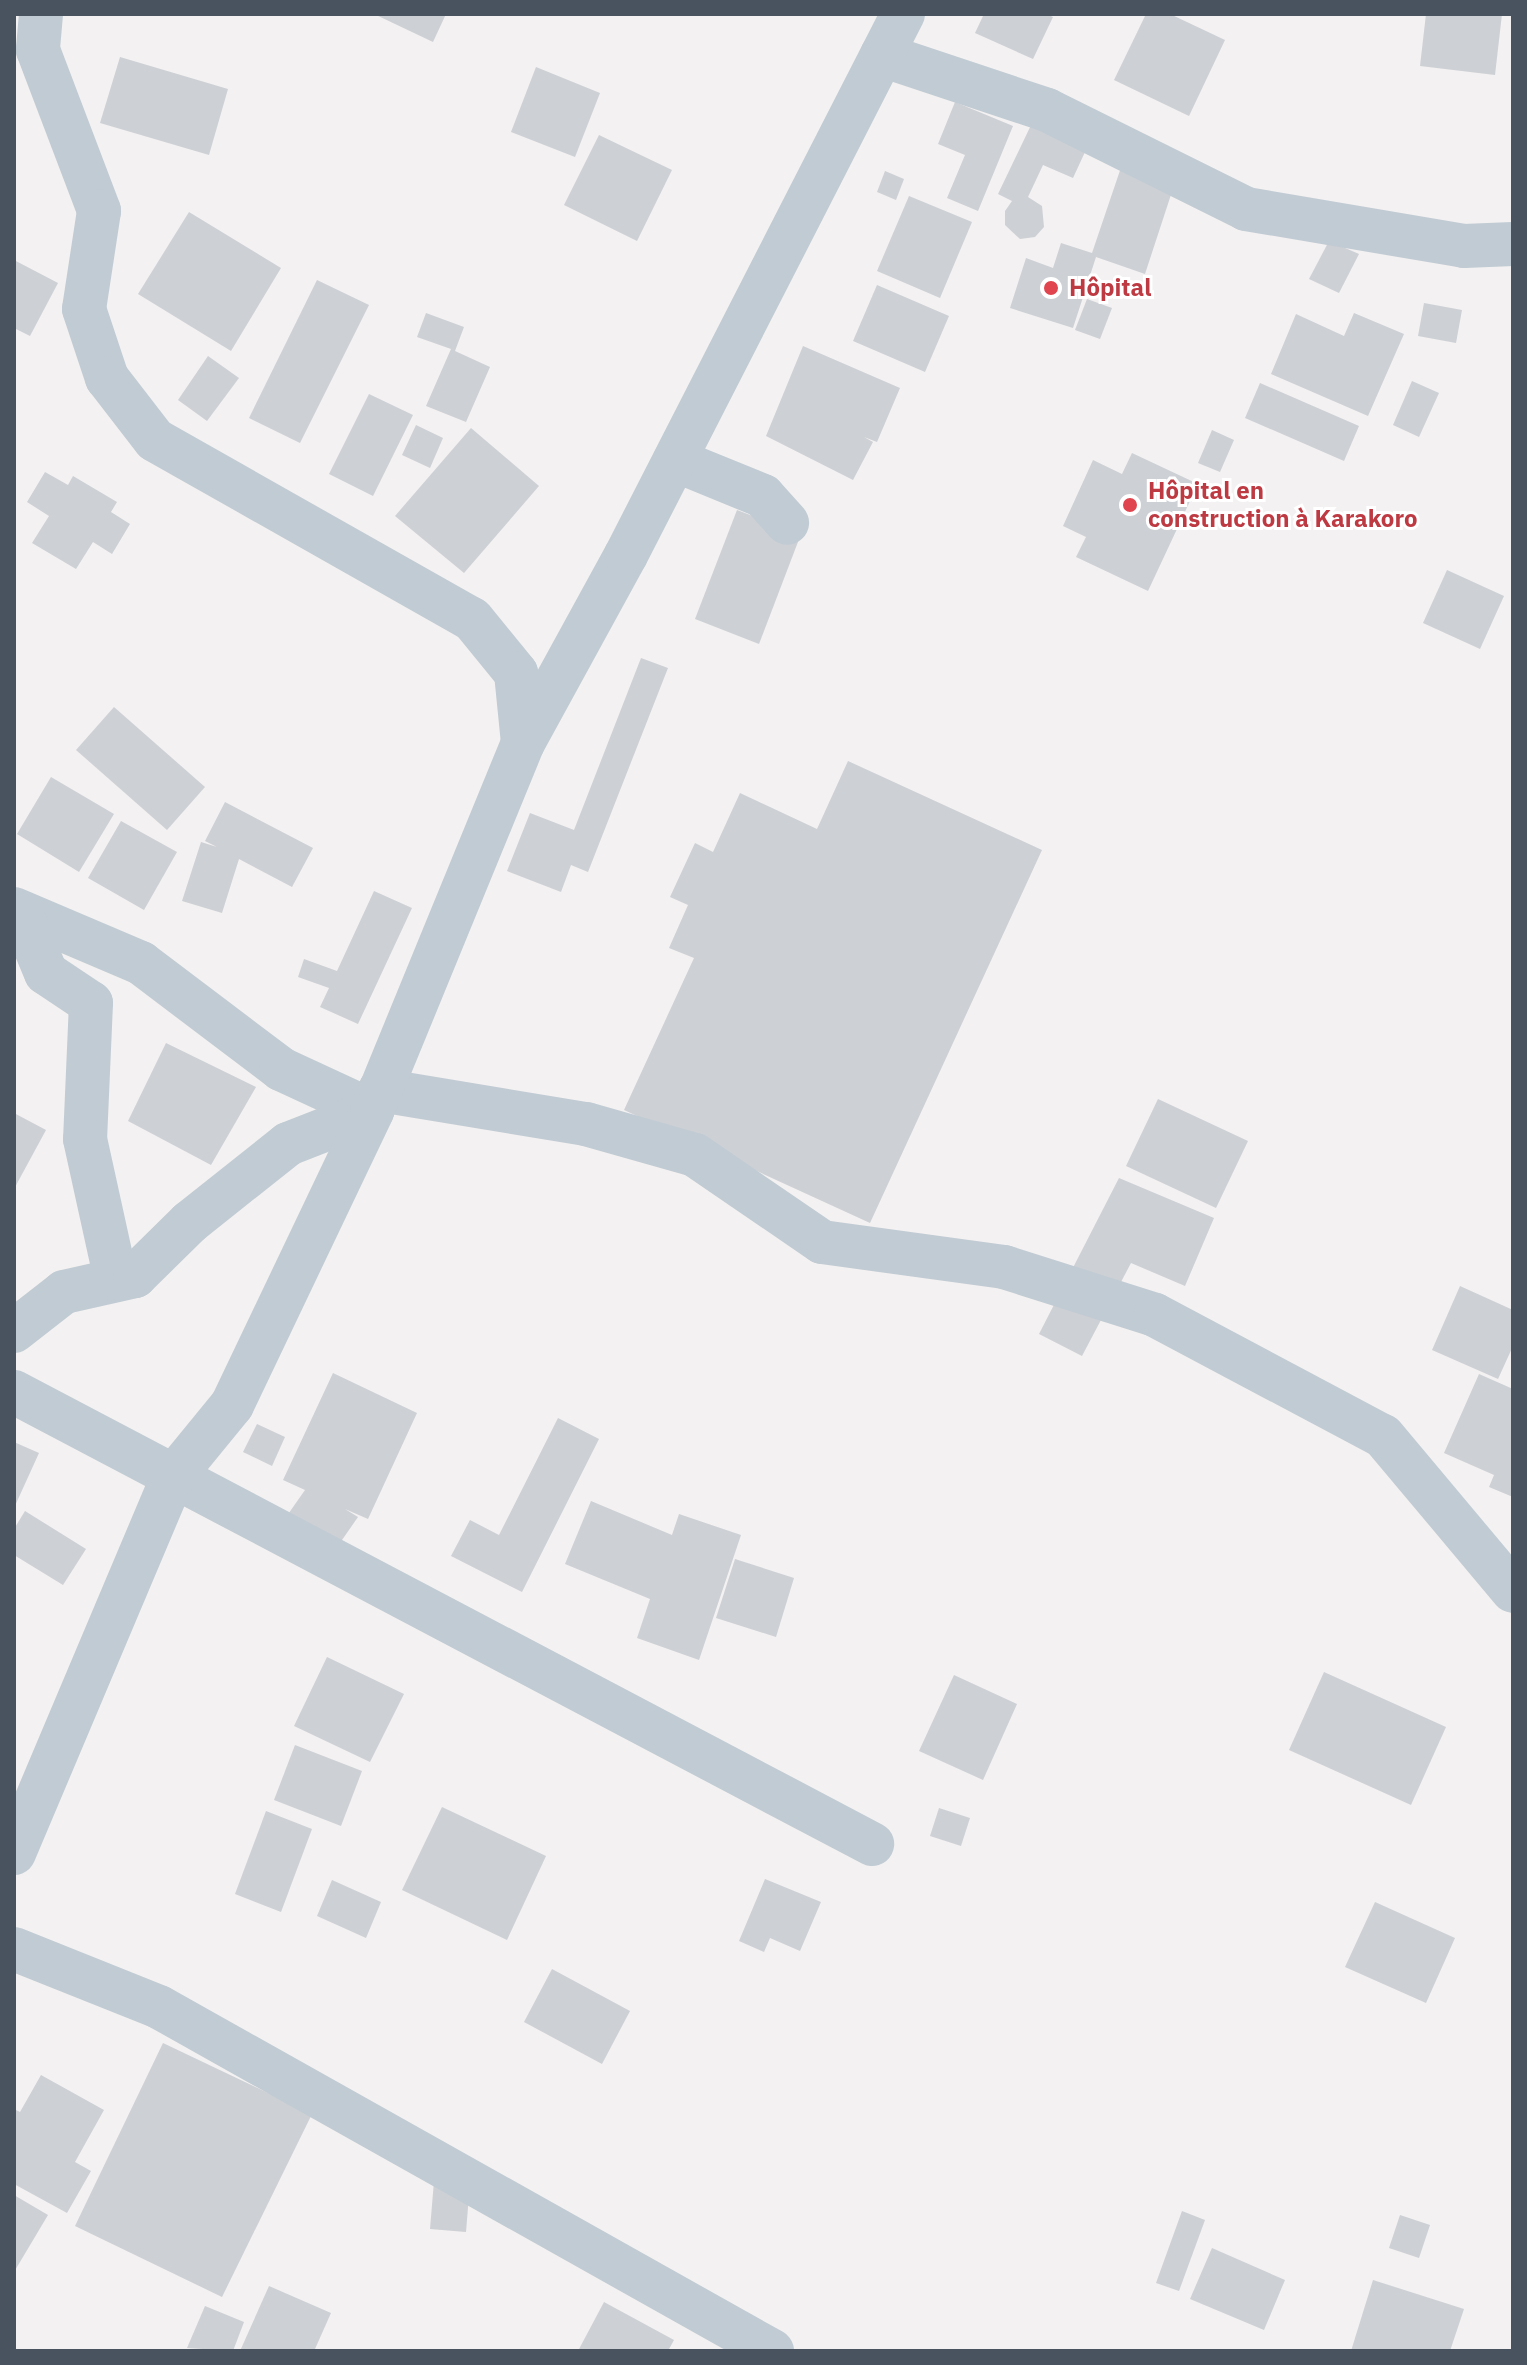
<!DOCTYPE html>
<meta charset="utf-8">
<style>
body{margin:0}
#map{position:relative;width:1527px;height:2365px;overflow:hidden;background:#f3f1f1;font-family:"IBM Plex Sans",sans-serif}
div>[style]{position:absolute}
.building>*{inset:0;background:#cdd0d5}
.minor>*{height:44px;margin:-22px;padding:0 22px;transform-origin:22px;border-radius:22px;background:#c1cbd3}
.dots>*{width:22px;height:22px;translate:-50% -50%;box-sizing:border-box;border:4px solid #fff;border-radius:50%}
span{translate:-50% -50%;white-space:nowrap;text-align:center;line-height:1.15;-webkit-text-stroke:6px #fff;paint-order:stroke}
.health-label{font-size:24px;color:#be3a42;font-weight:700}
.left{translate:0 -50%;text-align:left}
.frame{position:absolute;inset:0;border:16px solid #48535f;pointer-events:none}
</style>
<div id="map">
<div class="building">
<div style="clip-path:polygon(374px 14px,446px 14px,433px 42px)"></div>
<div style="clip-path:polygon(984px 14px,1046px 14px,1053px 17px,1033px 59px,975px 33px)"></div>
<div style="clip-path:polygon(1146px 14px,1170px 14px,1225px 40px,1189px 116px,1114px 80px)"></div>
<div style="clip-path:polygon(1426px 14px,1502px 14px,1495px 75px,1420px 66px)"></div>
<div style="clip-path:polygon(120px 57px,228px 89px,209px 155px,100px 123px)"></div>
<div style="clip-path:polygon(536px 67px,600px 93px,575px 157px,511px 132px)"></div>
<div style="clip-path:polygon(1043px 100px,1097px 126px,1073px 178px,1043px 165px,1028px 197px,1042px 206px,1044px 227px,1035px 237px,1020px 239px,1005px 225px,1005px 211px,1012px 201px,998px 194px)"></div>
<div style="clip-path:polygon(955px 102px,1013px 126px,978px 211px,947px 198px,965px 155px,938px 144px)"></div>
<div style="clip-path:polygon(599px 135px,672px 170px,637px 241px,564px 205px)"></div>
<div style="clip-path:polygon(1131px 138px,1184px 155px,1145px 274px,1096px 257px,1073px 328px,1010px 308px,1026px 258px,1053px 268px,1061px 243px,1092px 253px)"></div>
<div style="clip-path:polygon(885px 171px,904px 179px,896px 200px,877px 192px)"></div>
<div style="clip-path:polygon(909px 196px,972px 222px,940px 298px,877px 271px)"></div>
<div style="clip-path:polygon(189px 212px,281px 268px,231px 351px,138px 294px)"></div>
<div style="clip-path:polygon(1329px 241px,1359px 254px,1339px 293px,1309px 279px)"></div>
<div style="clip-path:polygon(14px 260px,58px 283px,30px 336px,14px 328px)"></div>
<div style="clip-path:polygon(317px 280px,369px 305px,300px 443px,249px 418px)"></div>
<div style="clip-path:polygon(877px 285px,949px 316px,925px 372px,853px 341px)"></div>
<div style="clip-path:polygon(1087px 299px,1112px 308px,1100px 339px,1075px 330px)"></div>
<div style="clip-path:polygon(1424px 303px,1462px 310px,1456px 343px,1418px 336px)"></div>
<div style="clip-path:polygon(426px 313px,464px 327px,455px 351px,490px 367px,466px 422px,426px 406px,451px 349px,417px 337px)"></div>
<div style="clip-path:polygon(1354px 313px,1404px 334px,1368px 416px,1271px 374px,1296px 314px,1344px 336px)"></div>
<div style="clip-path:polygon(803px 346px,900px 388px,877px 442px,864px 437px,873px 442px,853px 480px,766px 436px)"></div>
<div style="clip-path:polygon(208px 356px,239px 378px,207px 421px,178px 400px)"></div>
<div style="clip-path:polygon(1412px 381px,1439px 393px,1419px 437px,1393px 425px)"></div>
<div style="clip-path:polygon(1260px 383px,1359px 426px,1344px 461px,1245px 418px)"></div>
<div style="clip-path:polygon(369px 394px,413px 415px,373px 496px,329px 474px)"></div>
<div style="clip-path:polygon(416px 425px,443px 438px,430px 468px,402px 455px)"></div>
<div style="clip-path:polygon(471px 428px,539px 486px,464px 573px,395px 516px)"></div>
<div style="clip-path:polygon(1212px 430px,1234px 440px,1220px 472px,1198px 463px)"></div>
<div style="clip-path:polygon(1132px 453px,1198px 484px,1148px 591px,1076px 557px,1086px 537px,1063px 526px,1093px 460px,1122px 474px)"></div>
<div style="clip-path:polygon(45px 472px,68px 485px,73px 476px,117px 502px,111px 512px,130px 524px,112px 554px,93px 542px,76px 569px,32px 543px,49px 516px,27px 502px)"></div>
<div style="clip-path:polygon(737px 510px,801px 534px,759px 644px,695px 619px)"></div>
<div style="clip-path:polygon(1447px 570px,1504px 596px,1480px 649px,1423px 623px)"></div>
<div style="clip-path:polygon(641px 658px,668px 668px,588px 872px,571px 865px,561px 892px,507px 871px,530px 813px,574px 830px)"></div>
<div style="clip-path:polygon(114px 707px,205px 787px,167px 830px,76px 750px)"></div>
<div style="clip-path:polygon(848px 761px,1042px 850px,870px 1223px,624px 1110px,694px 958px,669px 948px,688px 905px,670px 897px,695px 843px,713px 852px,740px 793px,817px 829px)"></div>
<div style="clip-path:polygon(51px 777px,114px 814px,79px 872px,17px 834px)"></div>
<div style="clip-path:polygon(225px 802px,313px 848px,292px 887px,239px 859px,222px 913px,182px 901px,201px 842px,217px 847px,205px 841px)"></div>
<div style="clip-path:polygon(121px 821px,177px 852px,144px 910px,88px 878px)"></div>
<div style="clip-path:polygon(374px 891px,412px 908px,358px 1024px,320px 1007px,329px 988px,298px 977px,304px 959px,337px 971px)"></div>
<div style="clip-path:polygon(166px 1043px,256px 1087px,211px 1165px,128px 1121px)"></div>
<div style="clip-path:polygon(1158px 1099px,1248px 1141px,1216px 1208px,1126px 1166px)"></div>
<div style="clip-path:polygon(14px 1113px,46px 1130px,14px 1189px)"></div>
<div style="clip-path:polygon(1119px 1178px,1214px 1218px,1185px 1286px,1131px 1263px,1082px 1356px,1039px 1334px)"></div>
<div style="clip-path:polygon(1460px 1286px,1513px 1310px,1513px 1346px,1498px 1379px,1432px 1350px)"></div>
<div style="clip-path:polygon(333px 1373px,417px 1413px,368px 1519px,345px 1509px,358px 1517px,326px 1563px,277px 1530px,305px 1490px,283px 1480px)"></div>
<div style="clip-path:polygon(1479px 1374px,1513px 1389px,1513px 1497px,1489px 1487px,1494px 1475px,1444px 1453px)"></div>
<div style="clip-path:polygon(558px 1418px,599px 1439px,522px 1592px,451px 1556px,470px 1520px,499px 1535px)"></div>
<div style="clip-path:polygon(257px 1424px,285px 1437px,272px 1466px,243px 1452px)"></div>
<div style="clip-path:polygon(14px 1442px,39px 1453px,14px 1508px)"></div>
<div style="clip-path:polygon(591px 1501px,672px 1535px,679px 1514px,741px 1535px,699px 1660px,637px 1638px,650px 1599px,565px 1564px)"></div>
<div style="clip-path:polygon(25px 1511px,86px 1549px,63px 1585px,14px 1555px,14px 1529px)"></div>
<div style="clip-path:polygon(735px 1559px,794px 1578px,776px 1637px,716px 1618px)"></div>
<div style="clip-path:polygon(327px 1657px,404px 1694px,370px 1762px,294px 1726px)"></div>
<div style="clip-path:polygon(1324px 1672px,1446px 1727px,1411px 1805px,1289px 1750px)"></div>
<div style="clip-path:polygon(954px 1675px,1017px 1704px,983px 1780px,919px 1751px)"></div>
<div style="clip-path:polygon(295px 1745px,362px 1771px,341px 1826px,274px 1800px)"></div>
<div style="clip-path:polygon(442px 1807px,546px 1856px,507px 1940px,402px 1890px)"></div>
<div style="clip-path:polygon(939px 1808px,970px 1818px,961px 1846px,930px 1836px)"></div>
<div style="clip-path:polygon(266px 1811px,312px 1829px,281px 1912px,235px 1894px)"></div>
<div style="clip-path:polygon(765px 1879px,821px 1902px,800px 1951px,770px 1938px,764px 1952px,739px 1941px)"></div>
<div style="clip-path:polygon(332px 1880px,381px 1902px,366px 1938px,317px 1916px)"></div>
<div style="clip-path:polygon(1375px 1902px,1455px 1938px,1426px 2003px,1345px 1967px)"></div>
<div style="clip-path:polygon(552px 1969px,630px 2011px,602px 2064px,524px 2022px)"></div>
<div style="clip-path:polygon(163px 2043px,312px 2114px,222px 2297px,75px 2226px)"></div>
<div style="clip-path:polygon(41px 2075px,104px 2110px,75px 2162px,91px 2171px,67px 2213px,14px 2184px,14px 2109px,20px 2112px)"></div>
<div style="clip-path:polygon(434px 2181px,470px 2183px,466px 2232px,430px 2229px)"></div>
<div style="clip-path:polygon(14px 2195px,48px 2215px,14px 2272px)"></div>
<div style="clip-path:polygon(1182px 2211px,1205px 2220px,1179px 2291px,1156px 2283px)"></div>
<div style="clip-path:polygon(1400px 2215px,1430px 2225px,1419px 2258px,1389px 2248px)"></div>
<div style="clip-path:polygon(1212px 2248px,1285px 2280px,1264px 2330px,1190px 2299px)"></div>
<div style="clip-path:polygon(1373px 2280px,1464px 2309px,1450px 2351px,1351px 2351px)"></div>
<div style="clip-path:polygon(269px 2286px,331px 2313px,315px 2349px,240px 2351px)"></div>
<div style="clip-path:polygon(604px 2302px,674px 2340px,668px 2351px,578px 2351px)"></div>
<div style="clip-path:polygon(205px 2306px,244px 2322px,233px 2351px,187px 2348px)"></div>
</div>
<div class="minor">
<div style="left:41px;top:14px;width:36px;rotate:95deg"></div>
<div style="left:38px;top:50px;width:172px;rotate:69.2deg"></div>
<div style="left:99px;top:211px;width:99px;rotate:98.7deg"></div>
<div style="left:84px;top:309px;width:73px;rotate:71.6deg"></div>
<div style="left:107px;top:378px;width:78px;rotate:52.3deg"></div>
<div style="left:155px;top:440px;width:364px;rotate:29.5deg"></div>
<div style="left:472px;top:619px;width:70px;rotate:50.8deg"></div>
<div style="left:516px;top:673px;width:70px;rotate:84.3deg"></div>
<div style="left:882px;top:55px;width:174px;rotate:18.4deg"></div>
<div style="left:1047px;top:110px;width:222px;rotate:26.4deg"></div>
<div style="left:1246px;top:209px;width:221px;rotate:9.6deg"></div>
<div style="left:1464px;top:246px;width:49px;rotate:-2.3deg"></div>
<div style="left:675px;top:460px;width:95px;rotate:22.2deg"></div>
<div style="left:763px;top:496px;width:36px;rotate:48deg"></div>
<div style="left:14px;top:909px;width:138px;rotate:23deg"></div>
<div style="left:141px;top:963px;width:176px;rotate:37.1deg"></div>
<div style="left:281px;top:1069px;width:100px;rotate:24.8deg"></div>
<div style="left:21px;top:913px;width:65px;rotate:67.4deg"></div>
<div style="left:46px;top:973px;width:54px;rotate:33.7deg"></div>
<div style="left:91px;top:1003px;width:136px;rotate:92.5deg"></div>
<div style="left:85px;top:1139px;width:144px;rotate:77.6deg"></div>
<div style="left:380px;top:1090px;width:209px;rotate:9.4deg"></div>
<div style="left:586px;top:1124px;width:113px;rotate:15.9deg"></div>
<div style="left:695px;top:1155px;width:154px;rotate:34.4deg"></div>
<div style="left:822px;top:1242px;width:184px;rotate:7.8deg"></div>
<div style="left:1004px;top:1267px;width:158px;rotate:17.6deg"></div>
<div style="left:1155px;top:1315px;width:258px;rotate:28deg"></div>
<div style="left:1383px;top:1436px;width:202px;rotate:50deg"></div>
<div style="left:14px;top:1331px;width:63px;rotate:-38deg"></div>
<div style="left:64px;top:1292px;width:73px;rotate:-12.7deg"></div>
<div style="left:135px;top:1276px;width:77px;rotate:-44.5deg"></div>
<div style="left:190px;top:1222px;width:125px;rotate:-38.5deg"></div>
<div style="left:288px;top:1144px;width:90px;rotate:-21.4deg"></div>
<div style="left:14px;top:1392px;width:970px;rotate:27.78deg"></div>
<div style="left:14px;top:1853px;width:408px;rotate:-67.1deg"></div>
<div style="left:173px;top:1477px;width:93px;rotate:-50.7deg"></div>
<div style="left:232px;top:1405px;width:326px;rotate:-64.5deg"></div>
<div style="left:372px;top:1111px;width:398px;rotate:-67.7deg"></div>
<div style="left:523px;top:743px;width:214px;rotate:-61.3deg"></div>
<div style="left:626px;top:555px;width:608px;rotate:-62.89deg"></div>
<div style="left:14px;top:1949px;width:156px;rotate:21.8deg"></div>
<div style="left:159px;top:2007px;width:703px;rotate:29.3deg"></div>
</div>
<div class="dots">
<div style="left:1051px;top:288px;background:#e0444e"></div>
<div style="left:1130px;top:505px;background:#e0444e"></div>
</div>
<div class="health-label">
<span class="left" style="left:1069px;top:288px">Hôpital</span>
<span class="left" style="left:1148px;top:505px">Hôpital en<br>construction à Karakoro</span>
</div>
<div class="frame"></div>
</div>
